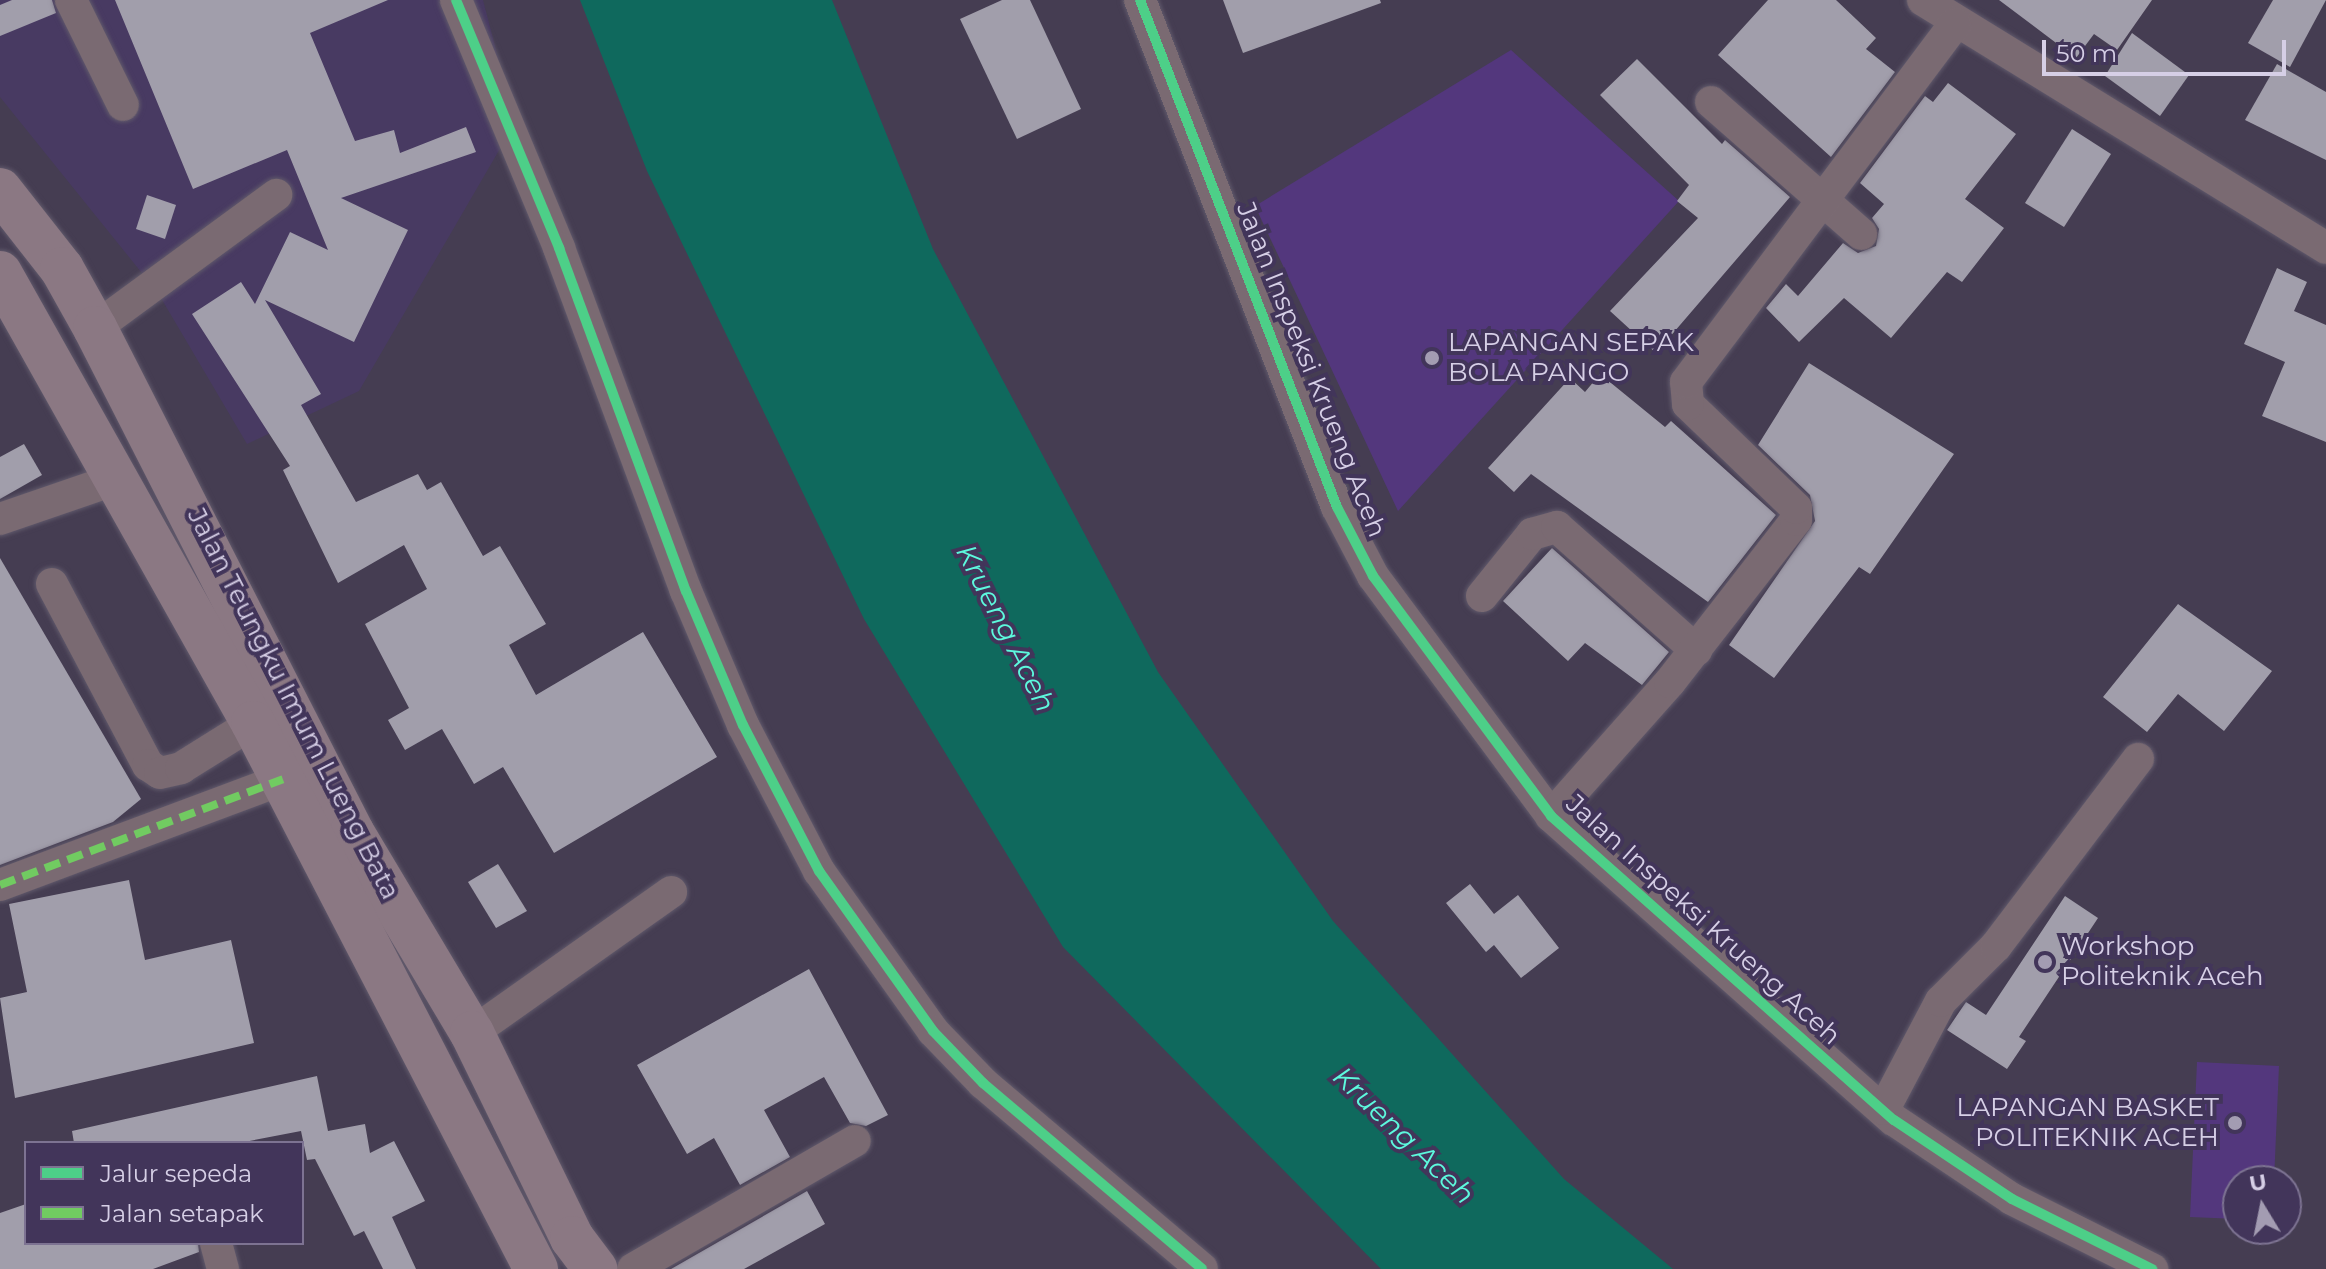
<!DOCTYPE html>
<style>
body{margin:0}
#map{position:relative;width:2326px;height:1269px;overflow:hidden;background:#453d52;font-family:Montserrat,sans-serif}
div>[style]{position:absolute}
.built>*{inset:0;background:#483a62}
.green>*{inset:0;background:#53377d}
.water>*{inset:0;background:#0f695d}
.building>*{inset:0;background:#a19eab}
.roads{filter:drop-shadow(0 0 2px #60596b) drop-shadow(0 0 2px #60596b)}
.minor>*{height:32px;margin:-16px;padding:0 16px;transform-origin:16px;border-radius:16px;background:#7a6a72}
.highway>*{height:44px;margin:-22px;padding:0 22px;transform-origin:22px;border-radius:22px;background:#8b7883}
.quiet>*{height:8px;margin-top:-4px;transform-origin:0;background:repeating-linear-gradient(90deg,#71cb61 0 16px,transparent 0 24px)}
.cycleway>*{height:10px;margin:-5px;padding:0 5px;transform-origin:5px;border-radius:5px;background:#4dcf88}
.dots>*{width:22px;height:22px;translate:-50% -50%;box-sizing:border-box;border:4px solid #42355a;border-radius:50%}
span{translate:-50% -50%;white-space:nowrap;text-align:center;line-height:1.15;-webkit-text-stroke:8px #42355a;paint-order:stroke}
.poi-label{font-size:26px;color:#d6cfe6}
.left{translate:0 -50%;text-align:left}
.right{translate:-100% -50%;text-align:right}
.street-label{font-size:26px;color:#d6cfe6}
.water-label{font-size:28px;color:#5cf9dd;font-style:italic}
.legend{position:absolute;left:24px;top:1141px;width:280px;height:104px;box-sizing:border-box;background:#42355a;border:2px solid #7d7392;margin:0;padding:10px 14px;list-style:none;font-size:24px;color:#d6cfe6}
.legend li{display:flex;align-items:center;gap:16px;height:40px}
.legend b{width:40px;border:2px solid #7d7392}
.north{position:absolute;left:2222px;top:1165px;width:80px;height:80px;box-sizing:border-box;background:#42355a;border:2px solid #7d7392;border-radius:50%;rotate:350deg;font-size:22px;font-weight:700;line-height:32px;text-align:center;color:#d6cfe6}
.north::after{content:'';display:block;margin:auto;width:28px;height:36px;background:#a39cb2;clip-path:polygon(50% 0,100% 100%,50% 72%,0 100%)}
.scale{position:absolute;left:2042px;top:40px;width:244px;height:36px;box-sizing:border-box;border:4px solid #d6cfe6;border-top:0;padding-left:10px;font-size:24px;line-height:28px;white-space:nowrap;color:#d6cfe6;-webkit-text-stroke:6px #42355a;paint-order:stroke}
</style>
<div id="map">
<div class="built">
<div style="clip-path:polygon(0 0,483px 0,515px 123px,359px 391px,247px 444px,158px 293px,0 97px)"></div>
</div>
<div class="green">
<div style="clip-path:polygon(1511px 50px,1679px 201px,1398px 511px,1255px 206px)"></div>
<div style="clip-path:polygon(2197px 1062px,2279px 1066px,2274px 1181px,2238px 1181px,2238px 1219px,2190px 1217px)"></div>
</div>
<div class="water">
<div style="clip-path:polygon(580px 0,832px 0,933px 249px,1158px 672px,1333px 921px,1564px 1179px,1673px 1269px,1381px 1269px,1063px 947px,864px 619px,647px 171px)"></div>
</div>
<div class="building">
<div style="clip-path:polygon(12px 0,52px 0,56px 13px,0 36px,0 5px)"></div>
<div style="clip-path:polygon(115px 0,388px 0,310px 33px,355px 141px,394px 130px,400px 153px,466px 127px,476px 152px,341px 198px,408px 230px,354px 342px,265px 300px,321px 394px,301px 405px,356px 502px,418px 474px,427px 490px,441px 482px,483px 556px,500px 546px,546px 624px,509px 645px,536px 695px,643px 632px,717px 757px,554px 853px,503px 767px,474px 784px,442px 729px,405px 750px,388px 720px,409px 708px,365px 624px,427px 589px,404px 545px,338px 583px,283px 470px,290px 466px,192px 314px,241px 282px,255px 304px,290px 232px,328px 250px,287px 150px,193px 189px)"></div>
<div style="clip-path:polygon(1002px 0,1030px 0,1081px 109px,1017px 139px,960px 19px)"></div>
<div style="clip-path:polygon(1223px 0,1380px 0,1381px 3px,1243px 53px)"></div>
<div style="clip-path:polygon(1768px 0,1836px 0,1876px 38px,1866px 49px,1895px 72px,1831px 157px,1718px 55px)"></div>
<div style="clip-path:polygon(1999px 0,2152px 0,2117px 50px,2094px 34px,2076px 58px)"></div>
<div style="clip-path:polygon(2273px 0,2326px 0,2290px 67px,2248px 43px)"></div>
<div style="clip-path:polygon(2132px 33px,2189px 75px,2160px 116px,2105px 76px)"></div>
<div style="clip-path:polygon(1637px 59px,1722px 144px,1725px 140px,1790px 197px,1656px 353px,1610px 311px,1698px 218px,1677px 201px,1689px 185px,1600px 95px)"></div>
<div style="clip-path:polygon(2277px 64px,2326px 92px,2326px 160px,2245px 120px)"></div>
<div style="clip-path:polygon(1948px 83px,2016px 134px,1965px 199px,2004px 228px,1962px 282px,1947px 272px,1891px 338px,1844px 298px,1799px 342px,1766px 308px,1786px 284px,1798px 296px,1843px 243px,1858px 253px,1876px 246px,1879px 229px,1872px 218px,1884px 204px,1860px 183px,1925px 96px,1933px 102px)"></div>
<div style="clip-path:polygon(2072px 129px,2111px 154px,2064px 227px,2025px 203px)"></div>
<div style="clip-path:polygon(147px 195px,176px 205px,165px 239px,136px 229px)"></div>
<div style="clip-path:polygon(2277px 268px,2307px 282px,2294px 311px,2326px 325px,2326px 442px,2262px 416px,2285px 362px,2244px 344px)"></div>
<div style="clip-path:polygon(1809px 363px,1954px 454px,1870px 574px,1859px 567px,1774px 678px,1729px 645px,1815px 521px,1810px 495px,1758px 445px)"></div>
<div style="clip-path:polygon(1600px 374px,1665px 427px,1671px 421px,1776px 515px,1708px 602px,1531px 474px,1514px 492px,1488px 468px,1570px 378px,1585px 392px)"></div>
<div style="clip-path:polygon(24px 444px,42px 475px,0 499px,0 457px)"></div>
<div style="clip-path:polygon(1552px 548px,1669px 652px,1642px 685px,1585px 643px,1568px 661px,1503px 601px)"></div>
<div style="clip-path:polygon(0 558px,141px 799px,113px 822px,0 865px)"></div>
<div style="clip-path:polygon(2178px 604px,2272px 671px,2224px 731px,2178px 694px,2147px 732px,2103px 697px)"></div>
<div style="clip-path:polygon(498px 864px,527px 911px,496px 928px,468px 882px)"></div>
<div style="clip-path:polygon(129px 880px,145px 960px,231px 940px,254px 1043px,15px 1098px,0 998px,27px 992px,9px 904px)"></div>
<div style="clip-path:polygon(1470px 884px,1494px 914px,1518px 895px,1559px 948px,1521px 978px,1494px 945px,1486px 952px,1446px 903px)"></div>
<div style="clip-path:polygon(2065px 896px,2098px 918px,2019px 1037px,2026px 1041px,2007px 1069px,1947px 1030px,1966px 1002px,1986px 1015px)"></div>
<div style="clip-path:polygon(809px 969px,888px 1115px,866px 1126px,850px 1123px,824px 1077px,764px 1110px,790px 1157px,740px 1185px,714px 1138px,687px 1154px,637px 1065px)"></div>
<div style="clip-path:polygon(317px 1076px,328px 1131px,365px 1124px,370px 1153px,394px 1141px,425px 1201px,392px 1217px,416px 1269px,383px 1269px,364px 1231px,354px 1236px,315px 1159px,307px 1160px,301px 1131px,239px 1143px,74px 1143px,72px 1131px)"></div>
<div style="clip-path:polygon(807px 1191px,825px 1224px,744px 1269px,671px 1269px)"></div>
<div style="clip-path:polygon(26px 1204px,26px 1243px,198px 1243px,199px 1252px,153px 1269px,0 1269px,0 1213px)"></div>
</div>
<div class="roads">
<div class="minor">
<div style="left:71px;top:0;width:117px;rotate:63.7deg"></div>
<div style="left:456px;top:0;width:269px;rotate:67.4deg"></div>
<div style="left:559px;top:248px;width:366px;rotate:69.7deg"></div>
<div style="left:686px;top:591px;width:146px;rotate:67deg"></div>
<div style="left:743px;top:725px;width:165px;rotate:62.5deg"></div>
<div style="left:819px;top:871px;width:196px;rotate:54.5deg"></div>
<div style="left:933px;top:1031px;width:72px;rotate:46.1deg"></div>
<div style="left:983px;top:1083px;width:287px;rotate:40.3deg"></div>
<div style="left:1140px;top:0;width:544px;rotate:68.77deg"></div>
<div style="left:1337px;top:507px;width:78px;rotate:62.4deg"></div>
<div style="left:1373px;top:576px;width:299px;rotate:53.4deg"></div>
<div style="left:1551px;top:816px;width:458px;rotate:41.6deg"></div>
<div style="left:1894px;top:1120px;width:142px;rotate:33.8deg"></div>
<div style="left:2012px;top:1199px;width:157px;rotate:26.6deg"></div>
<div style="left:1923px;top:0;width:473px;rotate:31.6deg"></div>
<div style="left:1711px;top:102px;width:200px;rotate:41.3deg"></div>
<div style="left:95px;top:328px;width:225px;rotate:-36.3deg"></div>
<div style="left:0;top:519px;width:126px;rotate:-19deg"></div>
<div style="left:52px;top:584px;width:205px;rotate:62.1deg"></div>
<div style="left:148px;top:765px;width:14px;rotate:34deg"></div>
<div style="left:160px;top:773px;width:22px;rotate:-13deg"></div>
<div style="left:181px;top:768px;width:85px;rotate:-32deg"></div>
<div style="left:1482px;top:596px;width:80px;rotate:-51.1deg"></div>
<div style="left:1532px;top:534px;width:26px;rotate:-16deg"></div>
<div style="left:1557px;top:527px;width:186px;rotate:41.5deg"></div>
<div style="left:1551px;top:816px;width:179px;rotate:-48.4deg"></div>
<div style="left:1670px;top:682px;width:205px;rotate:-52.1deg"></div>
<div style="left:1796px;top:520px;width:12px;rotate:-90deg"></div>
<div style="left:1796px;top:508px;width:150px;rotate:-136.1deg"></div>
<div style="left:1688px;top:404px;width:22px;rotate:-95deg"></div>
<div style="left:1686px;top:382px;width:448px;rotate:-53.1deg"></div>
<div style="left:0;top:885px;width:302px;rotate:-20.5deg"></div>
<div style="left:472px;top:1033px;width:244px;rotate:-35.3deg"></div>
<div style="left:1884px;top:1109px;width:122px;rotate:-62.2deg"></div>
<div style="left:1941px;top:1001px;width:78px;rotate:-45deg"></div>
<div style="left:1996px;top:946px;width:235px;rotate:-52.8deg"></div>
<div style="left:216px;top:1243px;width:27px;rotate:75deg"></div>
<div style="left:633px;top:1269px;width:256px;rotate:-30deg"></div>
</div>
<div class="highway">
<div style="left:0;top:190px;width:100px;rotate:51.9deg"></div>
<div style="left:62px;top:269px;width:68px;rotate:60.8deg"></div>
<div style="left:95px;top:328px;width:566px;rotate:62.98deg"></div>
<div style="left:352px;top:832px;width:234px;rotate:59.2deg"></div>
<div style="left:472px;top:1033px;width:228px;rotate:64deg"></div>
<div style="left:572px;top:1238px;width:39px;rotate:53deg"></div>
<div style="left:0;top:273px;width:516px;rotate:60.65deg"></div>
<div style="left:253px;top:723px;width:615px;rotate:62.6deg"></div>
</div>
</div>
<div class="quiet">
<div style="left:0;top:885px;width:302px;rotate:-20.5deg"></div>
</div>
<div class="cycleway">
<div style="left:456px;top:0;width:269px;rotate:67.4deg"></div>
<div style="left:559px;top:248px;width:366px;rotate:69.7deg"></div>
<div style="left:686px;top:591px;width:146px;rotate:67deg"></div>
<div style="left:743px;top:725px;width:165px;rotate:62.5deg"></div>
<div style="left:819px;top:871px;width:196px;rotate:54.5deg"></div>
<div style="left:933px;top:1031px;width:72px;rotate:46.1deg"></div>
<div style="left:983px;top:1083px;width:287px;rotate:40.3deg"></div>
<div style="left:1140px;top:0;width:544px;rotate:68.77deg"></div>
<div style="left:1337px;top:507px;width:78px;rotate:62.4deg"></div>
<div style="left:1373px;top:576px;width:299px;rotate:53.4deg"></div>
<div style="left:1551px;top:816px;width:458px;rotate:41.6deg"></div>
<div style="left:1894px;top:1120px;width:142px;rotate:33.8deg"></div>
<div style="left:2012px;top:1199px;width:157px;rotate:26.6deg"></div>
</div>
<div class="dots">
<div style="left:1432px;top:358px;background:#a39cb2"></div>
<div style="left:2045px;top:962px;background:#a39cb2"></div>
<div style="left:2235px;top:1123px;background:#a39cb2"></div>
</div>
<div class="poi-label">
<span class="left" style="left:1448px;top:358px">LAPANGAN SEPAK<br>BOLA PANGO</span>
<span class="left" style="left:2061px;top:962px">Workshop<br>Politeknik Aceh</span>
<span class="right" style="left:2219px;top:1123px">LAPANGAN BASKET<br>POLITEKNIK ACEH</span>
</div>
<div class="street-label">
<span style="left:1311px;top:370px;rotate:68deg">Jalan Inspeksi Krueng Aceh</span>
<span style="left:293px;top:704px;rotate:63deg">Jalan Teungku Imum Lueng Bata</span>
<span style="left:1703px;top:920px;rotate:42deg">Jalan Inspeksi Krueng Aceh</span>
</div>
<div class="water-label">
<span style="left:1006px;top:628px;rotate:63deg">Krueng Aceh</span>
<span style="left:1404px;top:1135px;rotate:44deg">Krueng Aceh</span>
</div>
<ul class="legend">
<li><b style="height:10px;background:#4dcf88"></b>Jalur sepeda</li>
<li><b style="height:10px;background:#71cb61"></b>Jalan setapak</li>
</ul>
<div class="north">U</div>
<div class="scale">50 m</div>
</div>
